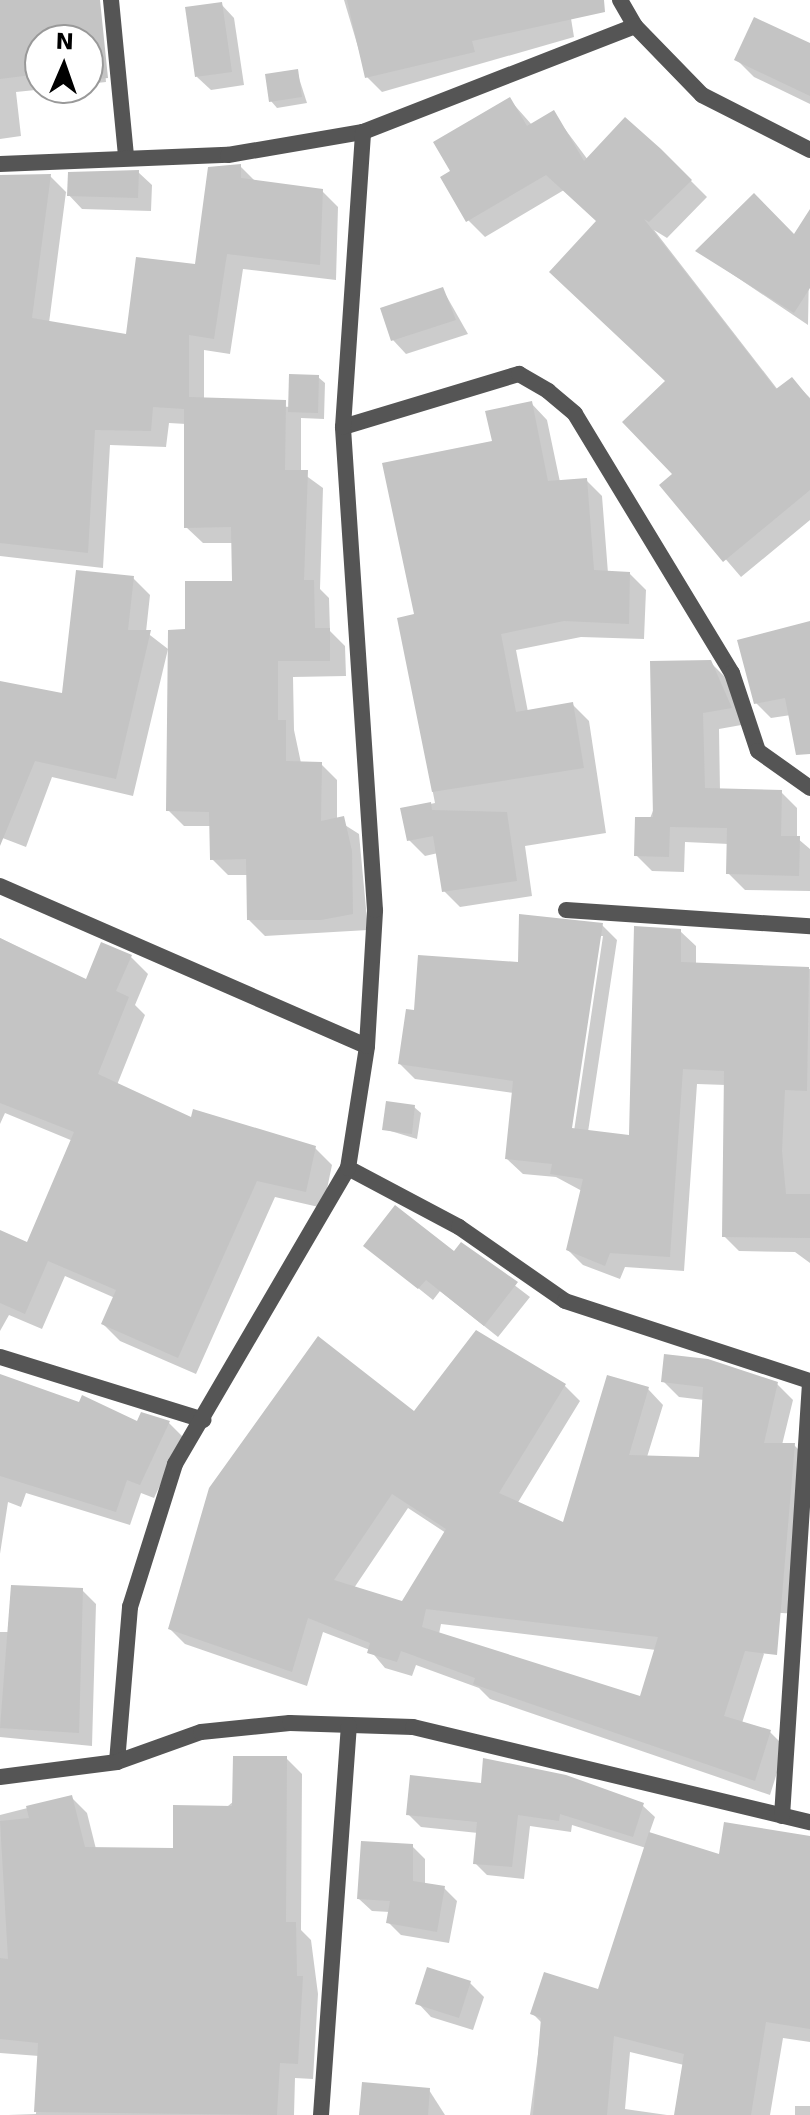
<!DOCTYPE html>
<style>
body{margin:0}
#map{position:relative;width:810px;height:2115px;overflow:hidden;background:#fff;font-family:"DejaVu Sans",sans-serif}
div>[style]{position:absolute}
.shadow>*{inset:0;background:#0003}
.building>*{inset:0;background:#c4c4c4}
.minor>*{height:16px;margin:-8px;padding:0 8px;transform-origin:8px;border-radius:8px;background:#555}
.tertiary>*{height:16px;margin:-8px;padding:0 8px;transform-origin:8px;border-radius:8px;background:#555}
span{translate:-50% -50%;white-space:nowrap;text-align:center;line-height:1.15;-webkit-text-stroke:6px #fff;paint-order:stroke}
.north{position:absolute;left:24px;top:24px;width:80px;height:80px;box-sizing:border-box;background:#fff;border:2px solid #999;border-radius:50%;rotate:2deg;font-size:22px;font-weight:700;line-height:32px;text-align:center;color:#000}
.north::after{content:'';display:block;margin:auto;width:28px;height:36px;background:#000;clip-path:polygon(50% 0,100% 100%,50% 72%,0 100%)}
</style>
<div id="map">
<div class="shadow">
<div style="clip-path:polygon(0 0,99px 0,106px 82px,88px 84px,88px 40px,40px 40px,40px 88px,55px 88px,16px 92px,21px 136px,0 139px)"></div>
<div style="clip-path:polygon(344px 0,568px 0,574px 37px,382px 92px,367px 77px)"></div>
<div style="clip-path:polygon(221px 4px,234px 18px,244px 85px,211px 90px,197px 77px)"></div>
<div style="clip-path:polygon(810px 45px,810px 104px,754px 77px,736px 59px)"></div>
<div style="clip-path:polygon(297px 72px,307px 103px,277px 108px,271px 101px)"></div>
<div style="clip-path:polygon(509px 99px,532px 125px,553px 113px,588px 160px,691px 181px,707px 197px,667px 238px,654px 230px,778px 390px,791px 379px,810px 398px,810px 520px,741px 577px,662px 485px,675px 475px,668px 382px,598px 222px,564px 190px,485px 237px,468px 220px,452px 172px)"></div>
<div style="clip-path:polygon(240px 166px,257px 183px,322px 191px,338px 207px,336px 280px,243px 269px,230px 354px,204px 350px,204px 400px,290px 407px,318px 377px,325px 383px,324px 419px,301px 418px,301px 472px,323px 488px,320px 589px,329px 598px,330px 631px,345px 646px,346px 676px,293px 677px,294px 730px,301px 763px,321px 764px,337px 780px,337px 820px,359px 834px,368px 930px,265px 936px,249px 920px,248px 875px,228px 875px,212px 859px,211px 826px,184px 826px,168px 810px,187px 631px,234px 583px,233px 543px,203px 543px,186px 527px,186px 424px,169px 423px,166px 447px,110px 445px,103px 568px,0 556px,0 212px,50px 176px,69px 195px,138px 172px,152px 185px,151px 211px,82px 209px,66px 192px,49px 323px,128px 336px,197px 267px)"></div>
<div style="clip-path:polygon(810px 213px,808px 325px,698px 251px,794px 237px)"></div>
<div style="clip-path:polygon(443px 290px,468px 334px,406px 354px,393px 340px)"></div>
<div style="clip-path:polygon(531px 403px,547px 420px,560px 482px,586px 480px,602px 496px,608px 573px,630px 574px,646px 590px,644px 639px,581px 637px,516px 650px,528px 712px,573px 705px,589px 721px,606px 833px,525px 846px,532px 896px,460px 907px,444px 891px,438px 853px,425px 856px,409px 840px,402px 810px,435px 803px,399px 619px,417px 616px,494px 442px)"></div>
<div style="clip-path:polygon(133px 578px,150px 595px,146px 632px,168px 649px,133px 796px,52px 777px,26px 847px,0 837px,0 683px,64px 695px)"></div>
<div style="clip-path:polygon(810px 624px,810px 736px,791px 715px,771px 718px,756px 703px)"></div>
<div style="clip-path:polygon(710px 662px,727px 679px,747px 724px,719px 729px,720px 790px,781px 792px,797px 808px,797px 838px,810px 849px,810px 891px,745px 890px,728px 873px,729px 844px,685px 842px,684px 872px,652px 871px,636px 855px)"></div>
<div style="clip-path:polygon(evenodd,602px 925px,617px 940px,588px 1132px,631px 1138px,680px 931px,696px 946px,696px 965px,810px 969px,810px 1263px,795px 1252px,739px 1251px,724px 1236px,726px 1085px,697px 1084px,684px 1271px,625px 1267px,620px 1279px,583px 1265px,568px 1250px,582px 1191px,556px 1177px,523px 1174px,507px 1159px,514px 1093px,415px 1079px,400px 1064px,416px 1012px,602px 925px,599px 936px,603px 936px,573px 1138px,569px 1138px,599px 936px)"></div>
<div style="clip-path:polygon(0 938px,87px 982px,131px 957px,148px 974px,135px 1005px,145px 1015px,117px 1085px,192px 1119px,315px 1148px,332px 1165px,323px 1208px,275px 1197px,196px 1374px,120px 1341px,103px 1324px,115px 1298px,65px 1276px,42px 1329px,9px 1315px,0 1331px,0 1232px,28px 1245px,73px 1141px,5px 1113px,0 1124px)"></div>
<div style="clip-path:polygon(414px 1107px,421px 1113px,417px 1139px,384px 1129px)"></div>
<div style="clip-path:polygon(462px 1245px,530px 1297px,498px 1337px,440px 1291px,433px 1300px,366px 1246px,455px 1254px)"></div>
<div style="clip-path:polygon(0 1378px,138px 1424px,169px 1423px,183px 1437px,154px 1498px,141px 1493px,130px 1525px,26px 1493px,21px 1507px,8px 1502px,0 1554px)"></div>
<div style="clip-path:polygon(evenodd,663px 1381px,777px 1384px,793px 1400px,782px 1445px,794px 1445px,810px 1461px,798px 1614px,731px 1610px,764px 1654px,742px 1723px,770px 1732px,785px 1747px,770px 1795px,490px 1699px,479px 1688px,416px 1665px,412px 1676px,385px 1668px,370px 1650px,323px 1632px,307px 1686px,185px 1644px,170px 1629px,414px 1413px,564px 1385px,580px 1401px,517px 1504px,564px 1524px,648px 1389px,663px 1405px,647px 1457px,701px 1459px,704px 1400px,679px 1397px,663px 1381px,408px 1508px,446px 1533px,403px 1604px,354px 1588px,408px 1508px,663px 1381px,441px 1624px,656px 1650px,641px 1699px,439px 1634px,441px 1624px)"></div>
<div style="clip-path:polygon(82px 1590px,96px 1604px,92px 1746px,0 1737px,0 1632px,11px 1632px)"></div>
<div style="clip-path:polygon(286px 1758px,302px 1774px,301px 1930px,311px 1940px,318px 1994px,313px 2079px,295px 2078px,294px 2115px,8px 2115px,36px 2114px,39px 2056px,0 2053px,0 1815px,71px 1797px,87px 1813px,96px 1849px,175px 1850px)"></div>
<div style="clip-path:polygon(485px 1760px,642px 1805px,655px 1817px,649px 1834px,720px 1857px,810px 1865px,810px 2042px,783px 2038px,770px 2115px,695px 2115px,684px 2065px,630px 2052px,625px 2109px,667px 2115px,530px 2115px,542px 2023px,532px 2013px,600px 1991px,646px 1848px,572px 1825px,571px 1832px,530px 1826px,524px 1879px,487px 1875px,475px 1863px,478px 1833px,421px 1827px,408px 1814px,483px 1785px)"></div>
<div style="clip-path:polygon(412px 1846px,425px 1859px,425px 1885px,444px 1888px,457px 1901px,449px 1943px,401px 1935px,388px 1922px,390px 1912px,372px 1911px,359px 1899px)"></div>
<div style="clip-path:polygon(429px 1970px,470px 1983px,484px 1997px,473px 2030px,431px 2017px,418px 2003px)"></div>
<div style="clip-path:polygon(429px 2090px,445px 2115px,361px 2115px)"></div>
<div style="clip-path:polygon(795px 2106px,810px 2106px,810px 2115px,795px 2115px)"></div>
</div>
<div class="building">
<div style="clip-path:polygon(0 0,100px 0,108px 78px,88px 80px,88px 40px,40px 40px,40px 74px,0 79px)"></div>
<div style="clip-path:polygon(347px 0,604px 0,605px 12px,472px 41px,475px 52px,365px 78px)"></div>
<div style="clip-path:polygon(222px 2px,232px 72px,195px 77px,185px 7px)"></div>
<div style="clip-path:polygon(754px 17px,810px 43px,810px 96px,734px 60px)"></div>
<div style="clip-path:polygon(298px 69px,302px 97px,269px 102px,265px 74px)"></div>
<div style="clip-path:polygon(510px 97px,527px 126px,554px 110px,584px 161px,625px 117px,661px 149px,692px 180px,649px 222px,644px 219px,776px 389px,792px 377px,810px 399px,810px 490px,723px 562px,659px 485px,672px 474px,622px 422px,665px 381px,549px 272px,596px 221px,546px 175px,466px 222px,440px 177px,450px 171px,433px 142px)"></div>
<div style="clip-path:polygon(241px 164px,241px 178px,323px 189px,320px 265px,227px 254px,214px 339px,189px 335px,189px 397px,286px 400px,285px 470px,308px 470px,304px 580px,314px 580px,315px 628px,330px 628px,330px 661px,278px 661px,278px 720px,286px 720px,286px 761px,322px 762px,321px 821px,344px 816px,352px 851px,353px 914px,321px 920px,247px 920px,246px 859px,210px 860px,209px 812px,166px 811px,168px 630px,185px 629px,185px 581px,232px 581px,231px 527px,184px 528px,184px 409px,153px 407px,151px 431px,95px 430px,88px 553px,0 543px,0 175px,51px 174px,32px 318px,126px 334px,136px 257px,195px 264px,208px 167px)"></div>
<div style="clip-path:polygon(139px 170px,138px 198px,67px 196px,68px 172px)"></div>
<div style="clip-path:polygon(754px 193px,794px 234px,810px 209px,810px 288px,794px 313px,695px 251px)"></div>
<div style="clip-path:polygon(443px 287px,456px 320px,391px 341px,380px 308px)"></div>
<div style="clip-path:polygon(289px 374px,319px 375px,318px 413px,288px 412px)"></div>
<div style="clip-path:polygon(532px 401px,548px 481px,587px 478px,594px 570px,630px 572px,629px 624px,564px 621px,501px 634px,516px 712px,573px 702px,584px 768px,432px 792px,397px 618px,414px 614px,382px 463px,492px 441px,485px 411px)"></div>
<div style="clip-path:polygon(76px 570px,134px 576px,128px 630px,151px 630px,116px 779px,35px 761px,0 846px,0 681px,62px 693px)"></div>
<div style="clip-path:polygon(810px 621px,810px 754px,796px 755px,785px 698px,754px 704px,737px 640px)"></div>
<div style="clip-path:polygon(711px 660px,732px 708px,703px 713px,705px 788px,782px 790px,781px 836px,800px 836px,799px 876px,726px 874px,727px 828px,670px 827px,669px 857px,634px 856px,635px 817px,653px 817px,650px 661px)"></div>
<div style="clip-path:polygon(431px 802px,432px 810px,507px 812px,517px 881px,442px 892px,433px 836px,407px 841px,400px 808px)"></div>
<div style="clip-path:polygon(519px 914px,603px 923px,572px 1128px,629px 1135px,634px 926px,681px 929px,681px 962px,809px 967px,807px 1091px,785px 1090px,782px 1151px,786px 1194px,810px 1194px,810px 1238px,722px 1237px,724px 1071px,683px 1069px,670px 1257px,610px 1253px,605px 1266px,566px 1250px,583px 1179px,550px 1174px,552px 1164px,505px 1159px,513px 1081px,398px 1064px,406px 1009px,414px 1010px,418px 955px,518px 962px)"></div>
<div style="clip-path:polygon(0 938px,86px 979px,101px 942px,132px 955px,116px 991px,129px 997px,98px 1074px,191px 1117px,193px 1109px,316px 1146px,306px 1192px,257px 1181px,178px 1358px,101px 1324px,116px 1290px,48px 1261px,25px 1314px,0 1303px,0 1230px,27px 1242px,74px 1132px,0 1103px)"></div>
<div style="clip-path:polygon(386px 1101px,415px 1105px,412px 1134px,382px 1130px)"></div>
<div style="clip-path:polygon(395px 1205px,454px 1251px,461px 1242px,518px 1282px,484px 1326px,426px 1280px,418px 1289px,363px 1246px)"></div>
<div style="clip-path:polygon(evenodd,476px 1330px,566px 1384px,499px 1493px,563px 1522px,607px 1375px,649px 1387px,629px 1455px,699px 1457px,703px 1387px,661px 1382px,664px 1354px,708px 1359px,778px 1382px,764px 1443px,795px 1443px,777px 1655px,745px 1651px,724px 1716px,771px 1730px,755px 1781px,473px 1684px,475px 1678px,401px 1651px,397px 1662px,367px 1653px,370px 1643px,308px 1618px,292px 1672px,168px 1629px,209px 1488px,318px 1336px,414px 1411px,476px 1330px,392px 1494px,446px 1529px,402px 1601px,334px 1580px,392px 1494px,476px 1330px,426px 1609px,658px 1637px,640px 1696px,422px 1627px,426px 1609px)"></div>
<div style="clip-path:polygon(0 1374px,79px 1402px,82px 1395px,137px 1421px,141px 1412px,170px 1421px,140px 1485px,127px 1480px,116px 1512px,0 1476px)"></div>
<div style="clip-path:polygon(11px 1585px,83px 1588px,79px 1733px,0 1728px)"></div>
<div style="clip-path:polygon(233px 1756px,287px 1756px,286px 1922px,296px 1922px,297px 1976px,303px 1976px,298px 2064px,280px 2063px,277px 2115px,34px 2112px,38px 2043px,0 2039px,0 1958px,8px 1959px,0 1821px,29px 1818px,26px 1806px,72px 1795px,85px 1847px,173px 1848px,173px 1805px,232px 1806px)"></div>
<div style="clip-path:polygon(483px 1758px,566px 1775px,644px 1803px,633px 1837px,560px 1814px,559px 1821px,518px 1815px,512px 1867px,473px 1864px,477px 1822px,406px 1815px,410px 1775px,481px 1783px)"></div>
<div style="clip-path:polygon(724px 1822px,810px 1836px,810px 2029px,766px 2022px,751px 2115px,674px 2115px,684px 2054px,614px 2036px,607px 2115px,533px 2115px,541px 2018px,530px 2014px,544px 1972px,598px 1989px,649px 1832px,719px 1854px)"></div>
<div style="clip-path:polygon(361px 1841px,413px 1844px,413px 1881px,445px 1886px,437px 1932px,386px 1923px,390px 1901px,357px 1899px)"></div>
<div style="clip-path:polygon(427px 1967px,471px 1981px,459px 2018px,415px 2004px)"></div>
<div style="clip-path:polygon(362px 2082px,430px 2088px,428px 2115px,359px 2115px)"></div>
</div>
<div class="minor">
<div style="left:111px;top:0;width:156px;rotate:84.5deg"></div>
<div style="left:0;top:164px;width:228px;rotate:-2.3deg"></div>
<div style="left:228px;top:155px;width:137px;rotate:-9.7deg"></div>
<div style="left:363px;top:132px;width:292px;rotate:-21.3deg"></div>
<div style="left:343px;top:427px;width:184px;rotate:-16.8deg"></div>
<div style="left:519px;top:374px;width:34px;rotate:30deg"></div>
<div style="left:548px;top:391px;width:35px;rotate:40deg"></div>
<div style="left:575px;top:414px;width:303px;rotate:58.8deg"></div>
<div style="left:732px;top:673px;width:82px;rotate:71.6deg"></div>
<div style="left:758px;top:751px;width:64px;rotate:35.4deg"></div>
<div style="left:0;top:886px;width:400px;rotate:23.6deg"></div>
<div style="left:566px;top:910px;width:245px;rotate:3.8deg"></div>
<div style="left:348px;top:1168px;width:126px;rotate:28deg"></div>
<div style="left:459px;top:1227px;width:129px;rotate:34.9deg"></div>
<div style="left:565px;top:1301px;width:258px;rotate:18.1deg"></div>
<div style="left:0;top:1357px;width:213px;rotate:17.2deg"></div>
<div style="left:117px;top:1762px;width:156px;rotate:-85.2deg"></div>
<div style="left:130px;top:1607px;width:150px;rotate:-72.5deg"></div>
<div style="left:175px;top:1464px;width:343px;rotate:-59.7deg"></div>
<div style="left:348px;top:1168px;width:123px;rotate:-81.1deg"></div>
<div style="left:367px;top:1046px;width:136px;rotate:-86.6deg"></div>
<div style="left:375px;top:910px;width:484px;rotate:-93.8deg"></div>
<div style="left:343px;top:427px;width:296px;rotate:-86.1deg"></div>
<div style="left:0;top:1777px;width:118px;rotate:-7.3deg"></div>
<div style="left:117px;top:1762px;width:89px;rotate:-19.7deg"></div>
<div style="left:201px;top:1732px;width:89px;rotate:-5.8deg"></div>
<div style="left:290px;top:1723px;width:123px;rotate:1.9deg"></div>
<div style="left:413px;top:1727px;width:408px;rotate:13.5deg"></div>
<div style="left:782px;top:1816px;width:432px;rotate:-86.3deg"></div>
<div style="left:321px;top:2115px;width:390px;rotate:-85.9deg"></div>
</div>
<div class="tertiary">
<div style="left:620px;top:0;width:30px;rotate:60deg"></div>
<div style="left:635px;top:26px;width:96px;rotate:45.8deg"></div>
<div style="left:702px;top:95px;width:121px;rotate:27deg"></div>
</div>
<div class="north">N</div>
</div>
